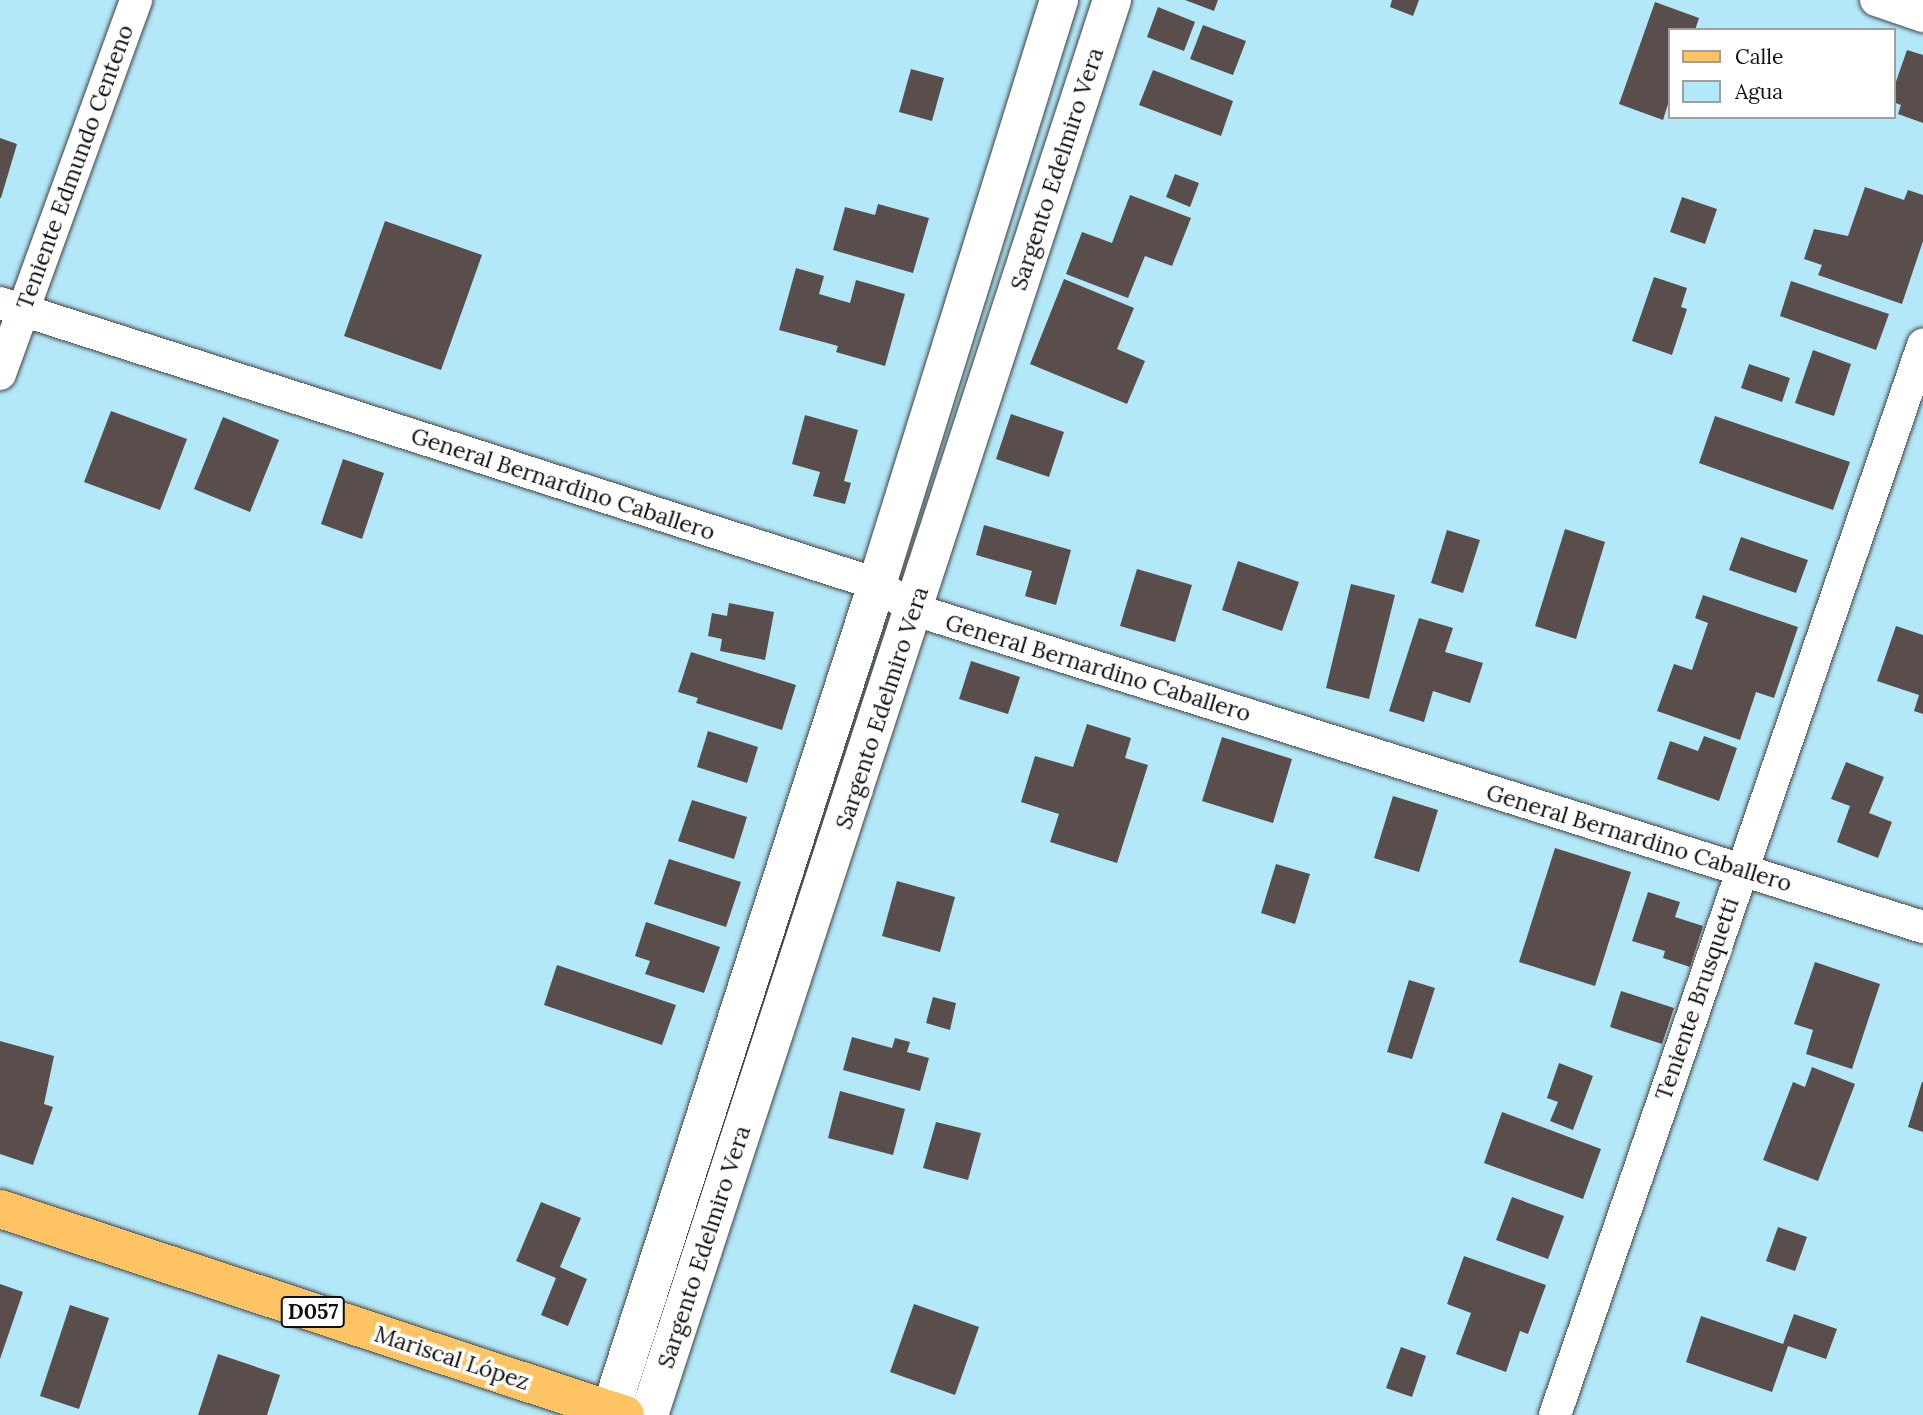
<!DOCTYPE html>
<meta charset="utf-8">
<style>
body{margin:0}
#map{position:relative;width:1923px;height:1415px;overflow:hidden;background:#fffaf1;font-family:Lora,serif}
div>[style]{position:absolute}
.water>*{inset:0;background:#b3e8f9}
.building>*{inset:0;background:#594e4b}
.roads{filter:drop-shadow(0 0 2px #424242) drop-shadow(0 0 2px #424242)}
.minor>*{height:32px;margin:-16px;padding:0 16px;transform-origin:16px;border-radius:16px;background:#fff}
.tertiary>*{height:38px;margin:-19px;padding:0 19px;transform-origin:19px;border-radius:19px;background:#fff}
.primary>*{height:38px;margin:-19px;padding:0 19px;transform-origin:19px;border-radius:19px;background:#fec362}
span{translate:-50% -50%;white-space:nowrap;text-align:center;line-height:1.15;-webkit-text-stroke:7px #fff;paint-order:stroke}
.shield-label span{padding:2px 5px;background:#fff;border:2px solid;border-radius:5px;-webkit-text-stroke-width:0}
.shield-label{font-size:21px;color:#0f0f0f;font-weight:700}
.street-label{font-size:23px;color:#0f0f0f}
.legend{position:absolute;left:1668px;top:28px;width:228px;height:91px;box-sizing:border-box;background:#fff;border:2px solid #9f9f9f;margin:0;padding:9px 12px;list-style:none;font-size:21px;color:#0f0f0f}
.legend li{display:flex;align-items:center;gap:14px;height:35px}
.legend b{width:35px;border:2px solid #9f9f9f}
</style>
<div id="map">
<div class="water">
<div style="clip-path:polygon(evenodd,0 0,1923px 0,1923px 1415px,0 1415px,0 0,1669px 30px,1893px 30px,1893px 117px,1669px 117px,1669px 30px)"></div>
</div>
<div class="building">
<div style="clip-path:polygon(1185px 0,1218px 0,1214px 11px)"></div>
<div style="clip-path:polygon(1392px 0,1419px 0,1413px 16px,1390px 7px)"></div>
<div style="clip-path:polygon(1655px 2px,1699px 18px,1695px 30px,1669px 30px,1669px 101px,1663px 120px,1619px 104px)"></div>
<div style="clip-path:polygon(1158px 7px,1195px 22px,1184px 51px,1147px 37px)"></div>
<div style="clip-path:polygon(1203px 25px,1246px 41px,1233px 75px,1190px 59px)"></div>
<div style="clip-path:polygon(1907px 50px,1923px 55px,1923px 123px,1898px 114px,1901px 105px,1893px 102px,1893px 90px)"></div>
<div style="clip-path:polygon(911px 69px,944px 78px,932px 121px,899px 112px)"></div>
<div style="clip-path:polygon(1153px 70px,1233px 101px,1221px 136px,1139px 105px)"></div>
<div style="clip-path:polygon(0 138px,17px 144px,1px 198px,0 198px)"></div>
<div style="clip-path:polygon(1175px 174px,1199px 183px,1190px 207px,1166px 197px)"></div>
<div style="clip-path:polygon(1865px 187px,1904px 200px,1908px 190px,1923px 195px,1923px 241px,1902px 304px,1818px 275px,1822px 265px,1804px 259px,1814px 229px,1848px 236px)"></div>
<div style="clip-path:polygon(1130px 195px,1191px 218px,1172px 266px,1145px 256px,1128px 298px,1066px 274px,1082px 232px,1112px 243px)"></div>
<div style="clip-path:polygon(1682px 197px,1717px 209px,1705px 244px,1670px 232px)"></div>
<div style="clip-path:polygon(878px 204px,929px 218px,913px 273px,833px 250px,845px 207px,875px 215px)"></div>
<div style="clip-path:polygon(385px 221px,482px 255px,441px 370px,344px 336px)"></div>
<div style="clip-path:polygon(796px 268px,824px 276px,819px 294px,850px 303px,856px 280px,905px 294px,885px 366px,836px 352px,838px 346px,779px 330px)"></div>
<div style="clip-path:polygon(1654px 277px,1687px 288px,1681px 307px,1687px 309px,1672px 355px,1632px 341px)"></div>
<div style="clip-path:polygon(1064px 279px,1134px 308px,1117px 349px,1145px 361px,1127px 404px,1030px 364px)"></div>
<div style="clip-path:polygon(1791px 281px,1889px 314px,1876px 350px,1780px 316px)"></div>
<div style="clip-path:polygon(1813px 350px,1851px 364px,1834px 416px,1795px 403px)"></div>
<div style="clip-path:polygon(1749px 364px,1790px 378px,1782px 402px,1741px 388px)"></div>
<div style="clip-path:polygon(111px 411px,187px 439px,160px 510px,84px 482px)"></div>
<div style="clip-path:polygon(1011px 414px,1064px 432px,1049px 477px,996px 459px)"></div>
<div style="clip-path:polygon(805px 415px,858px 430px,844px 481px,851px 483px,845px 504px,813px 496px,820px 472px,792px 464px)"></div>
<div style="clip-path:polygon(1715px 416px,1850px 462px,1833px 510px,1699px 463px)"></div>
<div style="clip-path:polygon(223px 417px,279px 440px,250px 512px,194px 489px)"></div>
<div style="clip-path:polygon(343px 459px,384px 473px,362px 539px,321px 524px)"></div>
<div style="clip-path:polygon(984px 525px,1071px 550px,1056px 605px,1025px 596px,1032px 571px,976px 555px)"></div>
<div style="clip-path:polygon(1565px 529px,1605px 542px,1576px 639px,1535px 626px)"></div>
<div style="clip-path:polygon(1447px 530px,1480px 540px,1463px 593px,1431px 583px)"></div>
<div style="clip-path:polygon(1741px 537px,1808px 560px,1796px 593px,1729px 570px)"></div>
<div style="clip-path:polygon(1238px 561px,1299px 582px,1282px 631px,1222px 610px)"></div>
<div style="clip-path:polygon(1137px 569px,1192px 585px,1175px 642px,1120px 626px)"></div>
<div style="clip-path:polygon(1351px 584px,1395px 595px,1369px 699px,1326px 688px)"></div>
<div style="clip-path:polygon(1703px 595px,1798px 627px,1774px 698px,1756px 692px,1740px 740px,1657px 711px,1674px 664px,1692px 670px,1708px 623px,1695px 618px)"></div>
<div style="clip-path:polygon(729px 603px,774px 612px,765px 660px,720px 651px,722px 639px,708px 636px,712px 613px,727px 616px)"></div>
<div style="clip-path:polygon(1419px 618px,1453px 628px,1445px 652px,1483px 663px,1470px 703px,1433px 691px,1424px 722px,1389px 711px)"></div>
<div style="clip-path:polygon(1896px 626px,1923px 635px,1923px 714px,1914px 711px,1919px 695px,1877px 681px)"></div>
<div style="clip-path:polygon(691px 652px,796px 685px,782px 730px,696px 703px,698px 698px,678px 692px)"></div>
<div style="clip-path:polygon(971px 661px,1020px 677px,1008px 714px,959px 699px)"></div>
<div style="clip-path:polygon(1087px 724px,1131px 738px,1125px 758px,1148px 765px,1117px 863px,1050px 842px,1059px 814px,1021px 802px,1035px 756px,1073px 767px)"></div>
<div style="clip-path:polygon(708px 731px,758px 747px,747px 783px,697px 767px)"></div>
<div style="clip-path:polygon(1704px 736px,1737px 748px,1719px 801px,1657px 779px,1670px 741px,1698px 751px)"></div>
<div style="clip-path:polygon(1222px 737px,1292px 759px,1273px 823px,1202px 801px)"></div>
<div style="clip-path:polygon(1846px 762px,1884px 777px,1869px 813px,1892px 822px,1878px 858px,1837px 842px,1850px 806px,1831px 799px)"></div>
<div style="clip-path:polygon(1393px 796px,1438px 810px,1419px 872px,1374px 858px)"></div>
<div style="clip-path:polygon(692px 800px,747px 817px,734px 859px,678px 841px)"></div>
<div style="clip-path:polygon(1555px 848px,1631px 872px,1595px 986px,1519px 962px)"></div>
<div style="clip-path:polygon(669px 859px,741px 882px,726px 927px,654px 904px)"></div>
<div style="clip-path:polygon(1276px 864px,1310px 874px,1295px 924px,1261px 913px)"></div>
<div style="clip-path:polygon(897px 881px,955px 897px,940px 952px,882px 936px)"></div>
<div style="clip-path:polygon(1648px 892px,1680px 902px,1675px 917px,1703px 926px,1690px 967px,1663px 958px,1665px 951px,1632px 941px)"></div>
<div style="clip-path:polygon(646px 922px,720px 947px,704px 993px,645px 974px,650px 961px,635px 956px)"></div>
<div style="clip-path:polygon(1815px 962px,1880px 984px,1852px 1069px,1806px 1054px,1813px 1030px,1794px 1024px)"></div>
<div style="clip-path:polygon(557px 965px,676px 1005px,662px 1045px,544px 1005px)"></div>
<div style="clip-path:polygon(1409px 980px,1435px 988px,1412px 1059px,1387px 1052px)"></div>
<div style="clip-path:polygon(1621px 991px,1674px 1008px,1662px 1044px,1610px 1027px)"></div>
<div style="clip-path:polygon(933px 997px,956px 1003px,950px 1030px,926px 1023px)"></div>
<div style="clip-path:polygon(852px 1037px,892px 1048px,895px 1038px,910px 1042px,907px 1052px,929px 1058px,920px 1091px,843px 1070px)"></div>
<div style="clip-path:polygon(0 1041px,54px 1056px,44px 1104px,53px 1107px,33px 1165px,0 1154px)"></div>
<div style="clip-path:polygon(1559px 1063px,1593px 1076px,1573px 1130px,1550px 1121px,1558px 1102px,1547px 1098px)"></div>
<div style="clip-path:polygon(1812px 1067px,1855px 1084px,1818px 1181px,1763px 1160px,1793px 1082px,1805px 1087px)"></div>
<div style="clip-path:polygon(1922px 1082px,1923px 1082px,1923px 1132px,1908px 1127px)"></div>
<div style="clip-path:polygon(840px 1091px,905px 1109px,893px 1155px,828px 1138px)"></div>
<div style="clip-path:polygon(1502px 1112px,1601px 1149px,1583px 1199px,1484px 1163px)"></div>
<div style="clip-path:polygon(936px 1122px,981px 1133px,968px 1180px,923px 1168px)"></div>
<div style="clip-path:polygon(1512px 1197px,1564px 1216px,1548px 1259px,1496px 1240px)"></div>
<div style="clip-path:polygon(541px 1202px,581px 1218px,560px 1267px,587px 1279px,568px 1326px,541px 1315px,556px 1278px,516px 1261px)"></div>
<div style="clip-path:polygon(1778px 1227px,1807px 1237px,1795px 1271px,1766px 1261px)"></div>
<div style="clip-path:polygon(1464px 1256px,1546px 1285px,1528px 1334px,1520px 1331px,1506px 1372px,1456px 1354px,1471px 1313px,1447px 1304px)"></div>
<div style="clip-path:polygon(0 1284px,23px 1292px,0 1359px)"></div>
<div style="clip-path:polygon(914px 1304px,979px 1327px,955px 1395px,890px 1372px)"></div>
<div style="clip-path:polygon(70px 1305px,109px 1318px,79px 1409px,40px 1396px)"></div>
<div style="clip-path:polygon(1794px 1314px,1837px 1329px,1826px 1359px,1788px 1346px,1772px 1392px,1686px 1362px,1701px 1316px,1783px 1344px)"></div>
<div style="clip-path:polygon(1401px 1347px,1426px 1356px,1412px 1397px,1386px 1388px)"></div>
<div style="clip-path:polygon(218px 1354px,280px 1375px,267px 1415px,198px 1415px)"></div>
</div>
<div class="roads">
<div class="minor">
<div style="left:1876px;top:0;width:50px;rotate:18.8deg"></div>
<div style="left:0;top:303px;width:921px;rotate:17.77deg"></div>
<div style="left:877px;top:584px;width:46px;rotate:34.4deg"></div>
<div style="left:915px;top:610px;width:1057px;rotate:17.46deg"></div>
<div style="left:0;top:374px;width:398px;rotate:-70deg"></div>
<div style="left:1555px;top:1415px;width:1132px;rotate:-71.02deg"></div>
</div>
<div class="tertiary">
<div style="left:609px;top:1415px;width:873px;rotate:-72.13deg"></div>
<div style="left:877px;top:584px;width:612px;rotate:-72.69deg"></div>
<div style="left:649px;top:1415px;width:1489px;rotate:-71.88deg"></div>
</div>
<div class="primary">
<div style="left:0;top:1209px;width:658px;rotate:18.24deg"></div>
</div>
</div>
<div class="shield-label">
<span style="left:313px;top:1312px">D057</span>
</div>
<div class="street-label">
<span style="left:75px;top:167px;rotate:-70deg">Teniente Edmundo Centeno</span>
<span style="left:1057px;top:169px;rotate:-72deg">Sargento Edelmiro Vera</span>
<span style="left:563px;top:484px;rotate:18deg">General Bernardino Caballero</span>
<span style="left:1098px;top:668px;rotate:17deg">General Bernardino Caballero</span>
<span style="left:882px;top:708px;rotate:-72deg">Sargento Edelmiro Vera</span>
<span style="left:1639px;top:838px;rotate:17deg">General Bernardino Caballero</span>
<span style="left:1697px;top:999px;rotate:-71deg">Teniente Brusquetti</span>
<span style="left:704px;top:1247px;rotate:-72deg">Sargento Edelmiro Vera</span>
<span style="left:452px;top:1358px;rotate:18deg">Mariscal López</span>
</div>
<ul class="legend">
<li><b style="height:9px;background:#fec362"></b>Calle</li>
<li><b style="height:19px;background:#b3e8f9"></b>Agua</li>
</ul>
</div>
